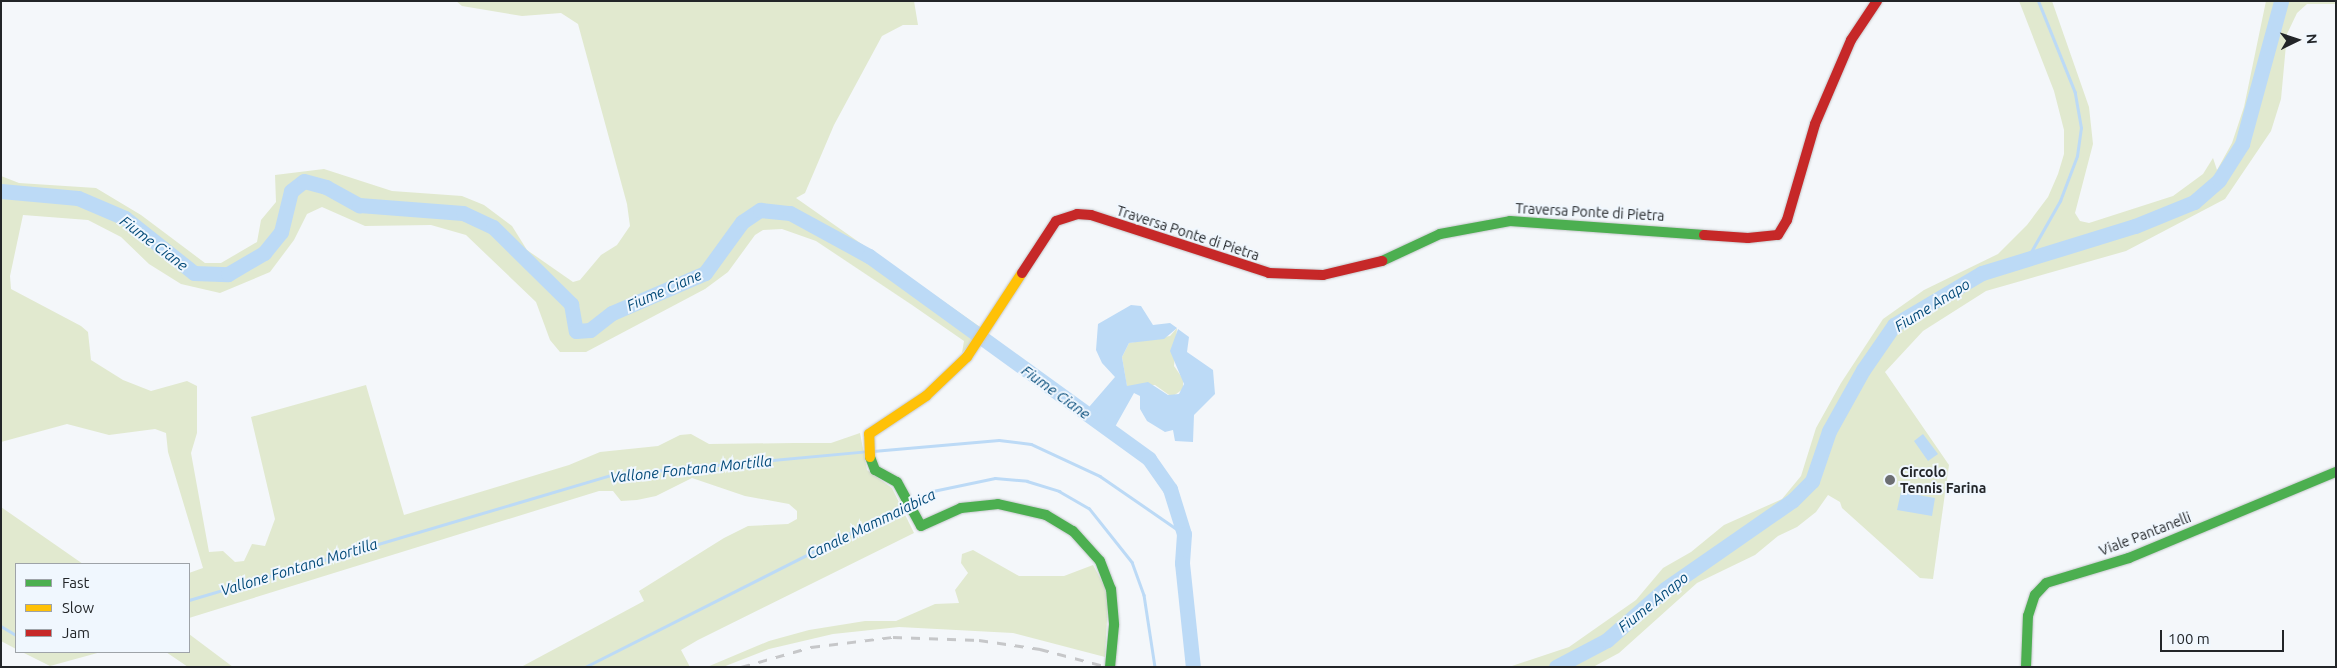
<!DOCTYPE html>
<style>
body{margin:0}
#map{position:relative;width:2337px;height:668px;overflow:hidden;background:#f4f7fa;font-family:Ubuntu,sans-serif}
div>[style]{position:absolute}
.green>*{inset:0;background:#e1e9cf}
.water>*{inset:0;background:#bcdaf6}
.stream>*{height:2.5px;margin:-1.25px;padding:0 1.25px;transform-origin:1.25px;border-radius:1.25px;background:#bcdaf6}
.river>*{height:15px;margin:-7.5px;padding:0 7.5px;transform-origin:7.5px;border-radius:7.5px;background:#bcdaf6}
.roads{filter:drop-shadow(0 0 1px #c5c8cb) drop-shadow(0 0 1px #c5c8cb)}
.fast>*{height:10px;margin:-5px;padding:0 5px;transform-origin:5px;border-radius:5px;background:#4caf50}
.slow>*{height:10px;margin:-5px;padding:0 5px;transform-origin:5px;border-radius:5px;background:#ffc107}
.jam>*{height:10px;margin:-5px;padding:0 5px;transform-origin:5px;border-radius:5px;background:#c62828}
.rail>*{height:2.5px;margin-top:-1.25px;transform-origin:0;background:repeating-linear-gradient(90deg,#c6c7c9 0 9px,transparent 0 18px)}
.dots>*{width:14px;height:14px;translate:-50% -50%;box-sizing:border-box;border:2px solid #f0f7fe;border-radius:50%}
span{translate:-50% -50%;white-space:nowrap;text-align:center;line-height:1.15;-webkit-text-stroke:4px #f0f7fe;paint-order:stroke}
.street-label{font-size:14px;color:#222528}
.poi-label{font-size:14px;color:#222528;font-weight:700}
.left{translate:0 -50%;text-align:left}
.water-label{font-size:15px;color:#024978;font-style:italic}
.frame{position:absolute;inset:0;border:2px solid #222528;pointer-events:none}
.legend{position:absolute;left:15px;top:563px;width:175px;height:90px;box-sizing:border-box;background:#f0f7fe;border:1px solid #9ea3a8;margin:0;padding:6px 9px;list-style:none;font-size:15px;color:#222528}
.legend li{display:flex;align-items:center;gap:10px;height:25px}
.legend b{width:25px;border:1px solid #9ea3a8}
.north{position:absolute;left:2272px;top:15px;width:50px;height:50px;-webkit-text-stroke:4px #f0f7fe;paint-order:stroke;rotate:86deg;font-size:14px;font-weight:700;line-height:20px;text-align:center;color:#222528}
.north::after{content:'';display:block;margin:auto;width:18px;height:22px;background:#222528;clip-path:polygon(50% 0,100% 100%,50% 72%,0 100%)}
.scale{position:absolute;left:2160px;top:630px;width:124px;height:22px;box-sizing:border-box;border:2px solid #222528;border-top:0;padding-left:6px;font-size:15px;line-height:18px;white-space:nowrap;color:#222528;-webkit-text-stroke:4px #f0f7fe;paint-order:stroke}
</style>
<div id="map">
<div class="green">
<div style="clip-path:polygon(456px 1px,914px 1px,918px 25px,903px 25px,882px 36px,834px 125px,805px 193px,796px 198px,983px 329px,962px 353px,964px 341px,912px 305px,816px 241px,782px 229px,763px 230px,755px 235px,728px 272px,705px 289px,586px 352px,560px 352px,550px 340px,536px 302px,466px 235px,431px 225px,365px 226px,322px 207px,307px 214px,294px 240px,270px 272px,220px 293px,181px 284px,149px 264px,121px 237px,88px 220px,23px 215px,10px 276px,11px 289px,81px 326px,88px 332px,91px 360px,123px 380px,151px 391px,187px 381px,197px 386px,197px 433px,191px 453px,209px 552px,223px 551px,235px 562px,244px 561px,252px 544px,265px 546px,275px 519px,251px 417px,366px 385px,404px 515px,569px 465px,600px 452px,658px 446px,680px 435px,691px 434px,709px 444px,794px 443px,831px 443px,860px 433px,867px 470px,892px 488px,914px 533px,698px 640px,681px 650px,690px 667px,521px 667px,644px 601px,639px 591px,724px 538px,748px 526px,788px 524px,797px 519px,797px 511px,789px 504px,745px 496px,692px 478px,656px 496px,637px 500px,621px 501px,613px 491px,599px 491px,189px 618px,189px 573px,203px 568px,168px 452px,166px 433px,155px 429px,109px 435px,67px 424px,1px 442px,1px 176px,19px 183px,96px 188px,141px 215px,205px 263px,221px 263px,257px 242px,261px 220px,276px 202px,275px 175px,324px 169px,392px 191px,462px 196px,484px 205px,512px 226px,527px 250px,573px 282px,580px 280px,601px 255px,617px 245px,630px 226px,627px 204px,578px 24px,561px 13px,522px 16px,462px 6px)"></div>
<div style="clip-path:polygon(2019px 1px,2052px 1px,2089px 107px,2093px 144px,2075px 213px,2080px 221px,2089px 223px,2173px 196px,2203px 174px,2213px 158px,2217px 170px,2232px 143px,2244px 107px,2266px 1px,2336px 1px,2336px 4px,2307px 4px,2297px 13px,2287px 34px,2281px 99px,2271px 131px,2225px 199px,2126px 251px,1986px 291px,1923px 331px,1885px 372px,1949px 465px,1933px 579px,1920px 578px,1842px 508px,1840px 502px,1828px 495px,1816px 512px,1797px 527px,1778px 536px,1755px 555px,1697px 583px,1619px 653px,1593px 667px,1509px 667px,1569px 647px,1636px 600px,1663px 568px,1691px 552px,1724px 525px,1782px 499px,1801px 476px,1816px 428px,1841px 383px,1883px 319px,1924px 290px,1998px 254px,2027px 225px,2048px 197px,2058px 174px,2064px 154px,2064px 130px,2054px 91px)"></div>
<div style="clip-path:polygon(1177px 328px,1174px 366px,1183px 379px,1183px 389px,1172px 397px,1155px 385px,1127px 387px,1122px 357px,1129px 343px,1170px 336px)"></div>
<div style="clip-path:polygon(1px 507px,83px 564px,16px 564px,16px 649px,1px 641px)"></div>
<div style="clip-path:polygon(973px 550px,1019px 576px,1064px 576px,1093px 565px,1105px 587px,1108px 602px,1105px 657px,1013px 633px,899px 627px,833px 634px,769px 649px,723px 667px,707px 667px,769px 641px,809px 630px,865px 621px,896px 621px,935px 604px,959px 603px,955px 590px,968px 573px,961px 563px,962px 554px)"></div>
<div style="clip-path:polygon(189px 634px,233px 667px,188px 667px,166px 652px,189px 652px)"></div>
<div style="clip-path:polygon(22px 652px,101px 652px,50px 666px)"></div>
</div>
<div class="water">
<div style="clip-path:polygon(1131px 305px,1141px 306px,1153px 325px,1170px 323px,1177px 328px,1164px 339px,1129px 343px,1122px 357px,1127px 386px,1148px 382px,1168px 395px,1179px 394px,1184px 384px,1170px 351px,1178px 329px,1189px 337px,1187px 352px,1213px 370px,1215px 394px,1194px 415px,1193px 442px,1175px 441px,1173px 430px,1165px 432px,1147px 421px,1140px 409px,1140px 396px,1134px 393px,1111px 434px,1083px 414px,1115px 377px,1102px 363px,1096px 350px,1098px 324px)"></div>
<div style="clip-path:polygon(1923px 434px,1938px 454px,1928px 461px,1914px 441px)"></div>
<div style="clip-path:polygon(1901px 492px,1935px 498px,1932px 516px,1897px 510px)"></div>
</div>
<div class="stream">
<div style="left:2027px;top:259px;width:67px;rotate:-60.4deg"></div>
<div style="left:2060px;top:201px;width:48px;rotate:-69.3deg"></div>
<div style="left:2077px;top:156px;width:28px;rotate:-82deg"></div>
<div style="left:2081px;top:128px;width:36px;rotate:-100deg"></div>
<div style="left:2075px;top:93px;width:99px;rotate:-111.9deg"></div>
<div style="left:873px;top:451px;width:126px;rotate:-5deg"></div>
<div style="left:999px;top:440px;width:32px;rotate:7deg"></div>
<div style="left:1031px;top:444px;width:76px;rotate:24.9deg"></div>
<div style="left:1100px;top:476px;width:102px;rotate:34.6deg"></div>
<div style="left:912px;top:502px;width:24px;rotate:-28deg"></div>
<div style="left:933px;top:491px;width:63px;rotate:-11.8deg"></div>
<div style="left:995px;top:478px;width:32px;rotate:5deg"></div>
<div style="left:1027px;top:481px;width:34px;rotate:17deg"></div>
<div style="left:1059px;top:491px;width:34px;rotate:30deg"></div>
<div style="left:1089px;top:508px;width:69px;rotate:51.5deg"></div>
<div style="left:1132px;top:562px;width:35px;rotate:70deg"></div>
<div style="left:1144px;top:595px;width:73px;rotate:81.3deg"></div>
<div style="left:189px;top:600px;width:440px;rotate:-16.5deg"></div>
<div style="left:611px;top:475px;width:258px;rotate:-5.3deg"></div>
<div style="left:1px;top:626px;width:17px;rotate:31deg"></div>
<div style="left:585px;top:667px;width:361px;rotate:-26.8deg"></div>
</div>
<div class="river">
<div style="left:1px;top:191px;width:77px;rotate:5.2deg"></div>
<div style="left:78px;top:198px;width:51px;rotate:23.1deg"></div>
<div style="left:125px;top:218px;width:88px;rotate:38.6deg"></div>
<div style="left:194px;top:273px;width:34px;rotate:2deg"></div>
<div style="left:228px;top:274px;width:42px;rotate:-30.3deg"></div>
<div style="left:264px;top:253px;width:27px;rotate:-51deg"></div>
<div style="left:281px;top:232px;width:42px;rotate:-76.3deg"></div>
<div style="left:291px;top:191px;width:16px;rotate:-38deg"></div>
<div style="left:304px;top:181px;width:23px;rotate:15deg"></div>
<div style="left:326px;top:187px;width:38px;rotate:29deg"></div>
<div style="left:359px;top:205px;width:104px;rotate:4.4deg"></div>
<div style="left:463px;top:213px;width:33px;rotate:25deg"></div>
<div style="left:493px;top:227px;width:110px;rotate:44.6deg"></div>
<div style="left:571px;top:304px;width:27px;rotate:80deg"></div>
<div style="left:576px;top:331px;width:14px;rotate:-4deg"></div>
<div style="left:590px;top:330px;width:28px;rotate:-38deg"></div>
<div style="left:612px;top:313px;width:101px;rotate:-23.3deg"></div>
<div style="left:705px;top:273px;width:63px;rotate:-54deg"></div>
<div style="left:742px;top:222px;width:22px;rotate:-34deg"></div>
<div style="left:760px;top:210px;width:30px;rotate:6deg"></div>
<div style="left:790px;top:213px;width:90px;rotate:28.6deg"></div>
<div style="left:869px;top:256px;width:346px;rotate:35.9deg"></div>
<div style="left:1149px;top:459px;width:37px;rotate:55deg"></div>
<div style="left:1170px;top:489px;width:47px;rotate:72.7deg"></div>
<div style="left:1184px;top:534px;width:29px;rotate:94deg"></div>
<div style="left:1182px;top:563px;width:105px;rotate:84deg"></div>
<div style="left:1556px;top:667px;width:58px;rotate:-27.9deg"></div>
<div style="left:1607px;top:640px;width:77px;rotate:-41.3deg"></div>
<div style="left:1665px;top:589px;width:156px;rotate:-34.8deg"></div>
<div style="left:1793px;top:500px;width:27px;rotate:-45deg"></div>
<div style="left:1812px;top:481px;width:53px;rotate:-71.2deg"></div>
<div style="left:1829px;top:431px;width:70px;rotate:-60.9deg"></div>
<div style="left:1863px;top:370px;width:55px;rotate:-55.4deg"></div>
<div style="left:1894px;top:325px;width:102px;rotate:-30.6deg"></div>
<div style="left:1982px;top:273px;width:160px;rotate:-17.1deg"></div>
<div style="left:2135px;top:226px;width:64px;rotate:-22.1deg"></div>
<div style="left:2194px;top:202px;width:33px;rotate:-41deg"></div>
<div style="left:2219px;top:180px;width:43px;rotate:-57.4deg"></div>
<div style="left:2242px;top:144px;width:148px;rotate:-74.7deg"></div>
</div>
<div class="roads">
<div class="fast">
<div style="left:1382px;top:261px;width:64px;rotate:-25deg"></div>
<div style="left:1440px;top:234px;width:71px;rotate:-10.5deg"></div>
<div style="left:1510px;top:221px;width:195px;rotate:4.1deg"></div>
<div style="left:870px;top:457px;width:14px;rotate:69deg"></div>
<div style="left:875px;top:470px;width:25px;rotate:29deg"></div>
<div style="left:897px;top:482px;width:50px;rotate:61.4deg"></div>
<div style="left:921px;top:526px;width:44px;rotate:-24.2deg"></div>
<div style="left:961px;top:508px;width:37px;rotate:-6deg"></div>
<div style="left:998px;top:504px;width:49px;rotate:12.9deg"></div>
<div style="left:1046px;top:515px;width:31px;rotate:31deg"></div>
<div style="left:1073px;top:531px;width:40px;rotate:48deg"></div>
<div style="left:1100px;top:561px;width:30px;rotate:69deg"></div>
<div style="left:1111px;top:589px;width:36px;rotate:85deg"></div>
<div style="left:1114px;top:625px;width:42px;rotate:95.4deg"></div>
<div style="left:2026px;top:667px;width:51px;rotate:-87.8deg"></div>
<div style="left:2028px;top:616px;width:22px;rotate:-72deg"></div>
<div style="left:2035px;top:595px;width:16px;rotate:-47deg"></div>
<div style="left:2046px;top:583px;width:87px;rotate:-16.8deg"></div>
<div style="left:2129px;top:558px;width:224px;rotate:-22.6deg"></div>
</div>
<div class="slow">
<div style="left:870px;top:457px;width:23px;rotate:-92deg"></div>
<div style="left:869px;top:434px;width:69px;rotate:-33.7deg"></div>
<div style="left:926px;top:396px;width:57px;rotate:-43.6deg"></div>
<div style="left:967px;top:357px;width:100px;rotate:-56.8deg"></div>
</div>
<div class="jam">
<div style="left:1704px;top:235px;width:44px;rotate:3.9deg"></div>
<div style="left:1748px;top:238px;width:30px;rotate:-6deg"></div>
<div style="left:1778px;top:235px;width:17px;rotate:-59deg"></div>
<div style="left:1787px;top:220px;width:100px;rotate:-73.7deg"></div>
<div style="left:1815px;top:124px;width:91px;rotate:-66.8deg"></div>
<div style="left:1851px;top:40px;width:47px;rotate:-56.3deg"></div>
<div style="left:1022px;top:273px;width:62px;rotate:-56.8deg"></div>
<div style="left:1056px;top:221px;width:22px;rotate:-18deg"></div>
<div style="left:1077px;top:214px;width:14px;rotate:4deg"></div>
<div style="left:1091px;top:215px;width:187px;rotate:18deg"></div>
<div style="left:1269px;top:273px;width:54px;rotate:2.1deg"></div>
<div style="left:1323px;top:275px;width:61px;rotate:-13.3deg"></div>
</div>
</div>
<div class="rail">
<div style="left:741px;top:667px;width:73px;rotate:-15.9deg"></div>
<div style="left:811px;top:647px;width:83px;rotate:-7deg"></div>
<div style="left:893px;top:637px;width:86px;rotate:2deg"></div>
<div style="left:979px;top:640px;width:62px;rotate:8.4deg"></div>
<div style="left:1040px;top:649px;width:70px;rotate:14.8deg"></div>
</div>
<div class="dots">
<div style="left:1890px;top:480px;background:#6c6e72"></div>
</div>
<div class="street-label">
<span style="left:1590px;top:212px;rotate:3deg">Traversa Ponte di Pietra</span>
<span style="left:1188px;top:233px;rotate:18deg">Traversa Ponte di Pietra</span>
<span style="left:2145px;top:534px;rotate:-21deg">Viale Pantanelli</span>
</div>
<div class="poi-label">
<span class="left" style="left:1900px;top:480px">Circolo<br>Tennis Farina</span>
</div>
<div class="water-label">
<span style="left:154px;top:243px;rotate:37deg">Fiume Ciane</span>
<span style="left:664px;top:290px;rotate:-24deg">Fiume Ciane</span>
<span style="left:1932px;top:305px;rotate:-32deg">Fiume Anapo</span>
<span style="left:1056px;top:392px;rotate:36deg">Fiume Ciane</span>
<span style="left:691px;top:469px;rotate:-6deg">Vallone Fontana Mortilla</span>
<span style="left:871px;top:524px;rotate:-26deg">Canale Mammaiabica</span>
<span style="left:299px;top:567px;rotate:-17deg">Vallone Fontana Mortilla</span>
<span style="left:1653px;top:602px;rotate:-39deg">Fiume Anapo</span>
</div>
<div class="frame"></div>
<ul class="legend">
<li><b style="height:6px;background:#4caf50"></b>Fast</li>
<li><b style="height:6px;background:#ffc107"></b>Slow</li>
<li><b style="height:6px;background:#c62828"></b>Jam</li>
</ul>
<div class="north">N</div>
<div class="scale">100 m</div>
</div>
